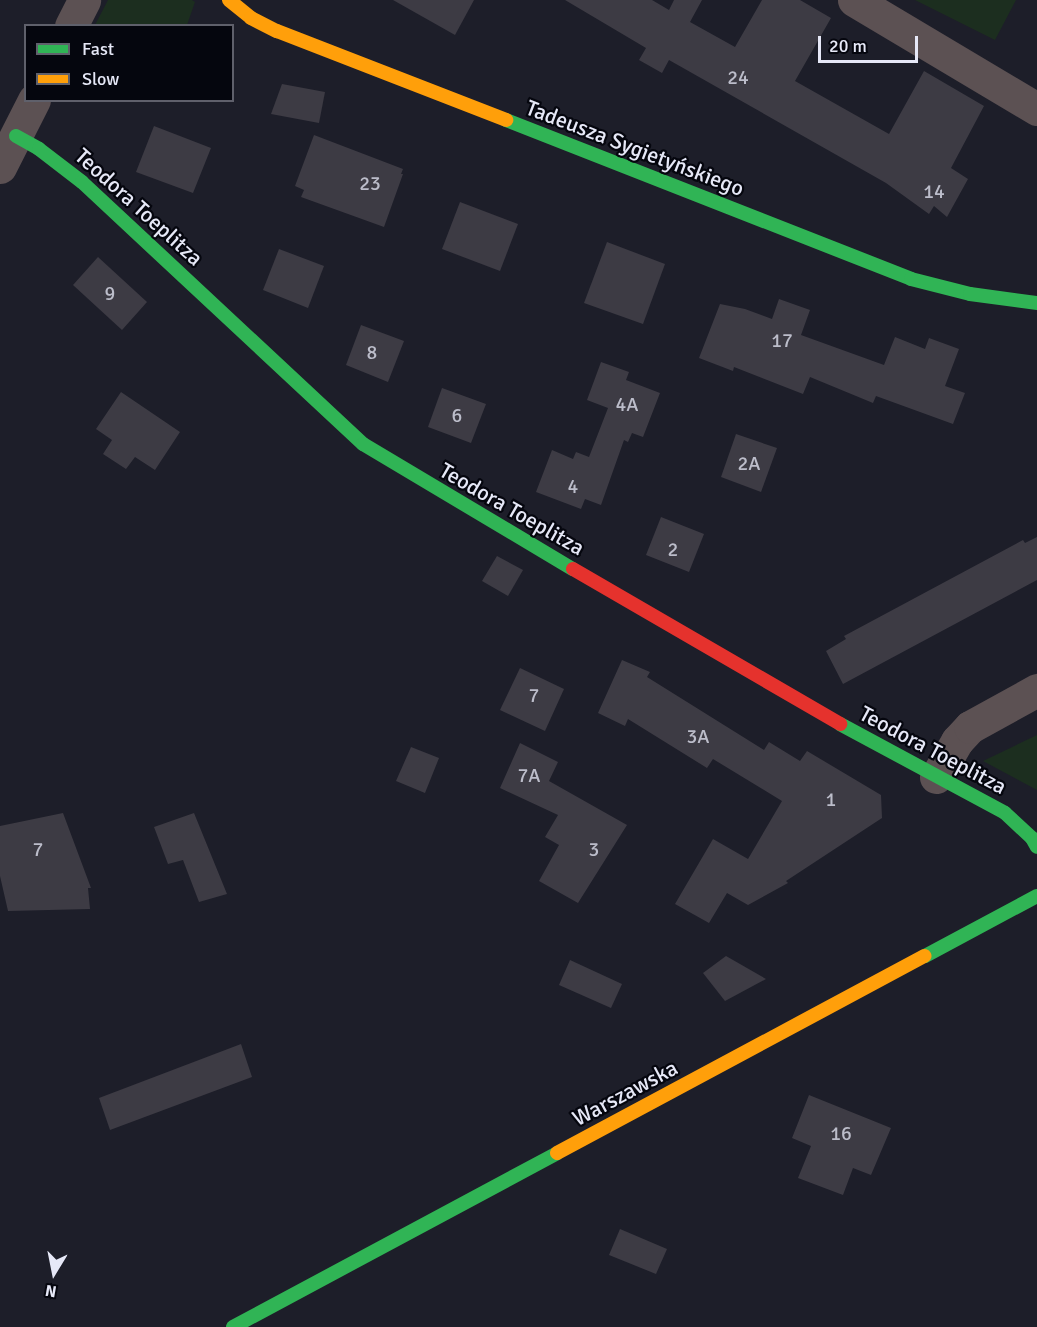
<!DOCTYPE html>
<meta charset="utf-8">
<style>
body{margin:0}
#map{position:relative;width:1037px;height:1327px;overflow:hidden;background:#1d1e29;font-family:Signika,sans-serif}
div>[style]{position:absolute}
.green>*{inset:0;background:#1c2e1f}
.building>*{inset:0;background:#3d3b44}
.street>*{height:33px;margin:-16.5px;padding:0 16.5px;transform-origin:16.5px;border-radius:16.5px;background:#5c5153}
.fast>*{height:14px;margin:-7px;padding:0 7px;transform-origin:7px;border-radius:7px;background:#30b455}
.slow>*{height:14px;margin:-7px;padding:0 7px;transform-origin:7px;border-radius:7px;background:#ff9f0a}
.jam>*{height:14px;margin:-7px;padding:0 7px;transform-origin:7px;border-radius:7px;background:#e5322d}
span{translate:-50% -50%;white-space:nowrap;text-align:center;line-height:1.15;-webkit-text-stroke:4.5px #05060e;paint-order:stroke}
.number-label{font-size:20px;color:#bcbdca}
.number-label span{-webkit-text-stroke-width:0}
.street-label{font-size:22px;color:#e6e8f7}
.legend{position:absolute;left:24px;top:24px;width:210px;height:78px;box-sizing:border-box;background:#05060e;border:2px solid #5f606b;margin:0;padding:8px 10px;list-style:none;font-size:18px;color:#e6e8f7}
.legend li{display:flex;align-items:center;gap:12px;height:30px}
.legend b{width:30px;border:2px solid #5f606b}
.north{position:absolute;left:24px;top:1243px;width:60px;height:60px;-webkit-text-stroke:4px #05060e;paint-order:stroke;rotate:190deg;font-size:16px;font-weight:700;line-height:24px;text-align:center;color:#e6e8f7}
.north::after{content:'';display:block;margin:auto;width:21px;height:27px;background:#e6e8f7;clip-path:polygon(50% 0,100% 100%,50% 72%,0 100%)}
.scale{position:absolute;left:818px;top:36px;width:100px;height:27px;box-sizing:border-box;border:3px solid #e6e8f7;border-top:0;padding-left:8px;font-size:18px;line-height:21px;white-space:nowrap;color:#e6e8f7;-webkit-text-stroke:4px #05060e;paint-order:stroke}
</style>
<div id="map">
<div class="green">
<div style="clip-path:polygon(108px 0,192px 0,195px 2px,187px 25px,95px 25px)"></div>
<div style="clip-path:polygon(915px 0,1016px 0,995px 40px)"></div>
<div style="clip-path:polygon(1037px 735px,1037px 790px,983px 761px)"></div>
</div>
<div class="building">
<div style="clip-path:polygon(393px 0,474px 0,455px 35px)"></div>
<div style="clip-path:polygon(565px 0,652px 0,669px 10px,674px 0,702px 0,690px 22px,735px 47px,762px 0,800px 0,831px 18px,795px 81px,889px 134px,924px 71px,984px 106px,951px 168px,968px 179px,947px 217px,934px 206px,929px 214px,886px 183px,669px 60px,662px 73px,639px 60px,646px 48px)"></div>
<div style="clip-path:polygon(282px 84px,325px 92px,319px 123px,271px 114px)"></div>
<div style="clip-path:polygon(154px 126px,211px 148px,193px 193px,136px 172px)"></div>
<div style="clip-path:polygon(314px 135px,403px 169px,401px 174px,403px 174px,384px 227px,301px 197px,304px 190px,295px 186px)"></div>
<div style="clip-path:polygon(460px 202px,518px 224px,500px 271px,442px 249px)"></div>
<div style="clip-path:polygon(607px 242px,665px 264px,643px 324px,584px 303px)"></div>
<div style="clip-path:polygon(279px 249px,324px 266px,308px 308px,263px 290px)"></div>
<div style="clip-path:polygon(98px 257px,147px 302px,122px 330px,73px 285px)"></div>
<div style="clip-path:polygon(779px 299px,810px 310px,801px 335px,884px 365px,895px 337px,925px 349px,929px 338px,959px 349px,945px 386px,965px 393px,953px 424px,876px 396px,873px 403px,810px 377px,803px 394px,734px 367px,733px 371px,699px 358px,720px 304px,745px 309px,772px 319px)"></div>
<div style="clip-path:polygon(361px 325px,404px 341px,388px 382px,346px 365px)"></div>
<div style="clip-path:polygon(601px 362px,629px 372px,626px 380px,660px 393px,643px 437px,632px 433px,628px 442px,624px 440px,601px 505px,585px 499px,581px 509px,536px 492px,552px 450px,573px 459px,576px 452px,589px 457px,608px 408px,587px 400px)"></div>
<div style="clip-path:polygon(442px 388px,486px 404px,471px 443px,428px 427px)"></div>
<div style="clip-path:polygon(121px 392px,180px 432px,155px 470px,135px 457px,126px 469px,103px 454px,112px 440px,96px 429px)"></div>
<div style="clip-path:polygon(736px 434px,777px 448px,761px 492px,721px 477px)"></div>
<div style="clip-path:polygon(661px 517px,704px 534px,689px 572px,646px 555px)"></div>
<div style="clip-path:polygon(1037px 537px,1037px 580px,843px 684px,826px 651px,846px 639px,844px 636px,1023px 540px,1025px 543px)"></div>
<div style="clip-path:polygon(497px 556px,523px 570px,508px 596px,482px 581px)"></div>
<div style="clip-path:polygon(622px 660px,650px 672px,647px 677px,764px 750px,769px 742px,800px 761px,807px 751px,881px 795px,882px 818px,786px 881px,788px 883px,748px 905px,727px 893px,709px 923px,675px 904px,713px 839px,748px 859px,782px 801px,713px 759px,707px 768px,628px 719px,625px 726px,598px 713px)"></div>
<div style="clip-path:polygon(520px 668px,564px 689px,545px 731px,500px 710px)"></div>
<div style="clip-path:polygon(520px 743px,558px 762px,549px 781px,627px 825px,578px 903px,539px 881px,559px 845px,545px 837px,558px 815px,500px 788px)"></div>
<div style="clip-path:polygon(411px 747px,439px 758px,425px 793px,396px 781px)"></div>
<div style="clip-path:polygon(63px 813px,91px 888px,88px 888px,90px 909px,8px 911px,0 876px,0 826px)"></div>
<div style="clip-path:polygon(194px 813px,227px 894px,199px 902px,183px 860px,168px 864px,154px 827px)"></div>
<div style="clip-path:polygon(726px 956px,766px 979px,725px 1001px,703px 973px)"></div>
<div style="clip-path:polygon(570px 960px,622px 984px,611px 1008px,559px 985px)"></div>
<div style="clip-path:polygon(241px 1044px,252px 1077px,110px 1130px,99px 1098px)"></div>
<div style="clip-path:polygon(809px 1095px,891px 1128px,871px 1175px,853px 1168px,843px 1195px,798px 1178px,811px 1146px,792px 1138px)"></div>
<div style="clip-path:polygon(620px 1229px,667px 1249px,656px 1274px,609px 1255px)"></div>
</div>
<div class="street">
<div style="left:854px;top:0;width:213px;rotate:30.8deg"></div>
<div style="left:71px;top:26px;width:29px;rotate:-63deg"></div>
<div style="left:0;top:167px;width:75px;rotate:-63.1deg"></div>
<div style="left:936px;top:777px;width:42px;rotate:-59.7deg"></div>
<div style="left:957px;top:741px;width:19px;rotate:-47deg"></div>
<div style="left:970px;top:727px;width:77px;rotate:-28.9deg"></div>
</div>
<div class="fast">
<div style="left:506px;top:120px;width:435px;rotate:21.4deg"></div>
<div style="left:911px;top:279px;width:61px;rotate:14.3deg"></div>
<div style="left:970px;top:294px;width:68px;rotate:7.7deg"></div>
<div style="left:16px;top:136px;width:26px;rotate:29deg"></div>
<div style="left:39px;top:149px;width:54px;rotate:37.5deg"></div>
<div style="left:82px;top:182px;width:384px;rotate:43deg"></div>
<div style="left:363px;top:444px;width:244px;rotate:30.8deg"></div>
<div style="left:840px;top:724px;width:187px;rotate:28.3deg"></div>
<div style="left:1005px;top:813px;width:37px;rotate:43deg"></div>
<div style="left:1032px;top:838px;width:10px;rotate:61deg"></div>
<div style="left:925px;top:956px;width:127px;rotate:-28.2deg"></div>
<div style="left:233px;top:1327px;width:368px;rotate:-28.2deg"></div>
</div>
<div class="slow">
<div style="left:229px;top:0;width:28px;rotate:39deg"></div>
<div style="left:251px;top:18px;width:29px;rotate:27deg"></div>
<div style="left:277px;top:31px;width:246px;rotate:21.2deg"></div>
<div style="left:557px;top:1153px;width:417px;rotate:-28.2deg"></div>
</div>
<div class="jam">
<div style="left:573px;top:569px;width:309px;rotate:30.1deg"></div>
</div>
<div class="number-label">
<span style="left:738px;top:77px">24</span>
<span style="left:370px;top:183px">23</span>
<span style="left:934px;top:191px">14</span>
<span style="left:110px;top:293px">9</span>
<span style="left:782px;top:340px">17</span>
<span style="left:372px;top:352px">8</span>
<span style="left:627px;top:404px">4A</span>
<span style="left:457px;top:415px">6</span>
<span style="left:749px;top:463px">2A</span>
<span style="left:573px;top:486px">4</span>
<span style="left:673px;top:549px">2</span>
<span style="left:534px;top:695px">7</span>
<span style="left:698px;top:736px">3A</span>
<span style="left:529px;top:775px">7A</span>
<span style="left:831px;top:799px">1</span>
<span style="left:38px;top:849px">7</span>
<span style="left:594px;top:849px">3</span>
<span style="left:841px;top:1133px">16</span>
</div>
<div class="street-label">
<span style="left:635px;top:148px;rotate:21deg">Tadeusza Sygietyńskiego</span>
<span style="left:139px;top:207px;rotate:42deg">Teodora Toeplitza</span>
<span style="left:512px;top:509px;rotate:30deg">Teodora Toeplitza</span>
<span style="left:933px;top:750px;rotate:28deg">Teodora Toeplitza</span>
<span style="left:625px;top:1093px;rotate:-28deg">Warszawska</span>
</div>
<ul class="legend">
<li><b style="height:8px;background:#30b455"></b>Fast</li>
<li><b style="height:8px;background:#ff9f0a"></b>Slow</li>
</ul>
<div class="north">N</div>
<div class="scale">20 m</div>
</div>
